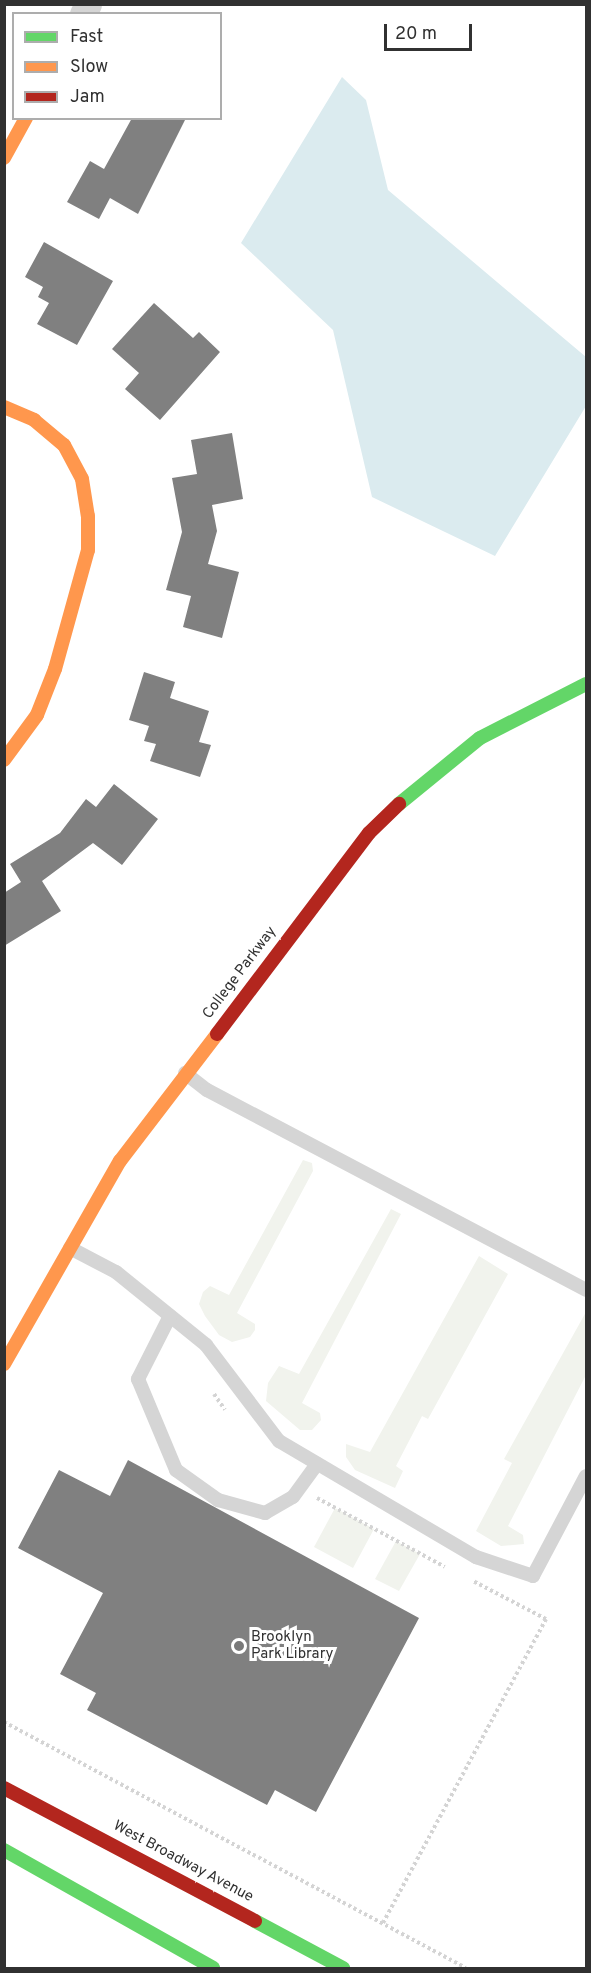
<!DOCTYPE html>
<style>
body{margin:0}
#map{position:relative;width:591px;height:1973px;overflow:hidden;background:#fff;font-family:Overpass,sans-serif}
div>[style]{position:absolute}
.green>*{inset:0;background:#f1f3ed}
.water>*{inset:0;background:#dbebef}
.building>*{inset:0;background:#808080}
.path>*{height:4px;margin-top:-2px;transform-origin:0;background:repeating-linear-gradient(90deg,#d4d4d4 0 3px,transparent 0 6px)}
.lane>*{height:14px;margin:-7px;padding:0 7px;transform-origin:7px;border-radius:7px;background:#d5d5d5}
.street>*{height:27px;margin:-13.5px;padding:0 13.5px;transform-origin:13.5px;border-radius:13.5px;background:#d5d5d5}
.fast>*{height:14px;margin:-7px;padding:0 7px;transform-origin:7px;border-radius:7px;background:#63d668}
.slow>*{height:14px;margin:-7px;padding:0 7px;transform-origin:7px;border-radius:7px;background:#ff974d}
.jam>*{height:14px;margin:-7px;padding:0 7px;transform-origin:7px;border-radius:7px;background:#b3261e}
.dots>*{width:16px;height:16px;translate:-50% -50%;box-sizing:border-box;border:3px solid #fff;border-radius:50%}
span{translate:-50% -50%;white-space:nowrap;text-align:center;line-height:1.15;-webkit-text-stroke:6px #fff;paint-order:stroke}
.street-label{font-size:15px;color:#313131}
.poi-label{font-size:15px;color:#313131}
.left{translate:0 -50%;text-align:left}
.frame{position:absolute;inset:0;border:6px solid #313131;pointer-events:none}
.legend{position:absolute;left:12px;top:12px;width:210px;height:108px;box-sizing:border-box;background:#fff;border:2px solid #adadad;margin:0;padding:8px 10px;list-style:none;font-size:18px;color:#313131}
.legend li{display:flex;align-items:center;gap:12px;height:30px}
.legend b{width:30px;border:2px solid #adadad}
.scale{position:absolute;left:384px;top:24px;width:88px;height:27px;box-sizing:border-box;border:3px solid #313131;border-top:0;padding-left:8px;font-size:18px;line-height:21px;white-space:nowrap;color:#313131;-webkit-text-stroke:4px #fff;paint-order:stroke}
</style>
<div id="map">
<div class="green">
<div style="clip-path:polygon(303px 1160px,312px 1163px,313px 1171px,237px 1313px,255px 1324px,255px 1330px,250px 1337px,232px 1342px,219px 1335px,205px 1316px,199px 1304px,203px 1292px,210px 1286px,229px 1295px)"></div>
<div style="clip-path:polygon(391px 1209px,401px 1214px,302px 1403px,320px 1413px,321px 1420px,312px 1430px,300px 1430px,266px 1401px,268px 1383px,279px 1366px,299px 1374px)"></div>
<div style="clip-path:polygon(479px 1256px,508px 1274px,428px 1419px,422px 1416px,396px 1466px,403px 1471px,395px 1488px,355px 1470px,346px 1457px,346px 1444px,370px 1452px)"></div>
<div style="clip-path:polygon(586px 1312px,586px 1375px,508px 1526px,523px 1535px,524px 1544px,501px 1546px,476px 1531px,512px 1463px,504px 1459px)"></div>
<div style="clip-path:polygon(335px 1508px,374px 1529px,353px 1568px,314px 1547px)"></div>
<div style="clip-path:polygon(396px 1541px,420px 1554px,399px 1591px,375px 1579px)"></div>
</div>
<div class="water">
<div style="clip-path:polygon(342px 77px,366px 100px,388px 190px,586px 357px,586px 406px,495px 556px,372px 497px,333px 330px,241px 243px)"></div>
</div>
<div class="building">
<div style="clip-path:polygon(132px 118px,186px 118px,138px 214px,110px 198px,99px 219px,67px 202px,90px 161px,104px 169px)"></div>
<div style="clip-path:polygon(44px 242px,113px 281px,77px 345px,37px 324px,49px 303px,38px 297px,43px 287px,25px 277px)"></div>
<div style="clip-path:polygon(154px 303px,193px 338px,199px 332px,220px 352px,160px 420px,125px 389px,139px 373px,112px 349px)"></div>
<div style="clip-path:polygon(232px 433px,243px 499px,212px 505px,217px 531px,208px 564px,239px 572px,222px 638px,183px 627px,191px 596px,166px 590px,182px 532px,172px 478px,197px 474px,191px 440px)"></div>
<div style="clip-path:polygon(144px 672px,175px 682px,170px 698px,209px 711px,199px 742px,211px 745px,200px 777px,150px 761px,156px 744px,144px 741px,149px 726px,129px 720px)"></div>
<div style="clip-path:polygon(114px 784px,158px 819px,122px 865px,93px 843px,42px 881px,61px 911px,4px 946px,4px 893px,21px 882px,10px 864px,60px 833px,86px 799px,96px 807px)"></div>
<div style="clip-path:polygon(128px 1460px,419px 1618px,316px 1812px,275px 1790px,267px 1805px,87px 1710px,96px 1693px,60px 1674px,103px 1593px,18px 1548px,59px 1470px,110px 1496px)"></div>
</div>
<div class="path">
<div style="left:214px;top:1394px;width:19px;rotate:55deg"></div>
<div style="left:317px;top:1498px;width:145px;rotate:28.3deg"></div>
<div style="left:4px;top:1722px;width:523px;rotate:28.03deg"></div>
<div style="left:383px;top:1923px;width:345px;rotate:-61.8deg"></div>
<div style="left:546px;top:1619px;width:82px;rotate:-152.5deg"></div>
</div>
<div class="lane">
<div style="left:185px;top:1073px;width:28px;rotate:38deg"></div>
<div style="left:207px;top:1090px;width:429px;rotate:27.8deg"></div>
<div style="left:70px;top:1248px;width:52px;rotate:27.6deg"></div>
<div style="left:116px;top:1272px;width:116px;rotate:39deg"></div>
<div style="left:206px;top:1345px;width:121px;rotate:52.8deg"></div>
<div style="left:279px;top:1441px;width:229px;rotate:30.5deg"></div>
<div style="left:476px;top:1557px;width:60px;rotate:18.4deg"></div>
<div style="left:533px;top:1576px;width:113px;rotate:-62.1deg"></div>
<div style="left:170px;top:1316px;width:71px;rotate:116.9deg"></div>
<div style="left:138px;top:1379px;width:99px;rotate:67.3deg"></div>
<div style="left:176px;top:1470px;width:52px;rotate:35.5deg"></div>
<div style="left:218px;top:1500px;width:49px;rotate:15.5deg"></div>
<div style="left:265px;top:1513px;width:32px;rotate:-30deg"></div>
<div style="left:293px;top:1497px;width:41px;rotate:-54deg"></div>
</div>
<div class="street">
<div style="left:83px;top:14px;width:11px;rotate:-63deg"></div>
</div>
<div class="fast">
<div style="left:399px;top:804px;width:104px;rotate:-39.2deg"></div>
<div style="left:480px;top:738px;width:119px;rotate:-27deg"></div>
<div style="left:4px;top:1850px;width:240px;rotate:29.4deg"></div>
<div style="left:255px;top:1921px;width:100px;rotate:28.1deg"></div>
</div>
<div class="slow">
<div style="left:4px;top:158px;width:46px;rotate:-61.2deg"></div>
<div style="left:4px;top:407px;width:33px;rotate:23deg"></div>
<div style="left:34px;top:420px;width:39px;rotate:40deg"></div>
<div style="left:64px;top:445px;width:38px;rotate:62deg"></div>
<div style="left:82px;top:479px;width:37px;rotate:81deg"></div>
<div style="left:88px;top:516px;width:34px;rotate:90deg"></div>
<div style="left:88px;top:550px;width:123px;rotate:105.5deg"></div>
<div style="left:55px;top:669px;width:49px;rotate:111.4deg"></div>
<div style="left:37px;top:715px;width:56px;rotate:126.3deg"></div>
<div style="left:4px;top:1364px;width:234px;rotate:-60.3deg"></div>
<div style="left:120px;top:1161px;width:160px;rotate:-52.6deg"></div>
</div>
<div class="jam">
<div style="left:217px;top:1034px;width:252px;rotate:-52.9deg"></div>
<div style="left:369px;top:833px;width:42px;rotate:-44deg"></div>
<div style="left:4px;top:1788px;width:284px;rotate:27.9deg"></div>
</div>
<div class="dots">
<div style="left:239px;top:1646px;background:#797979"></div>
</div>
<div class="street-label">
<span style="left:240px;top:973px;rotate:-53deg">College Parkway</span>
<span style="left:183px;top:1862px;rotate:28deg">West Broadway Avenue</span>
</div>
<div class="poi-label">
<span class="left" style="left:251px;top:1646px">Brooklyn<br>Park Library</span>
</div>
<div class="frame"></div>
<ul class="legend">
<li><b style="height:8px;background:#63d668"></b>Fast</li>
<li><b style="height:8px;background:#ff974d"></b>Slow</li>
<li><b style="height:8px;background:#b3261e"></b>Jam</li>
</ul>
<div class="scale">20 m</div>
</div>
